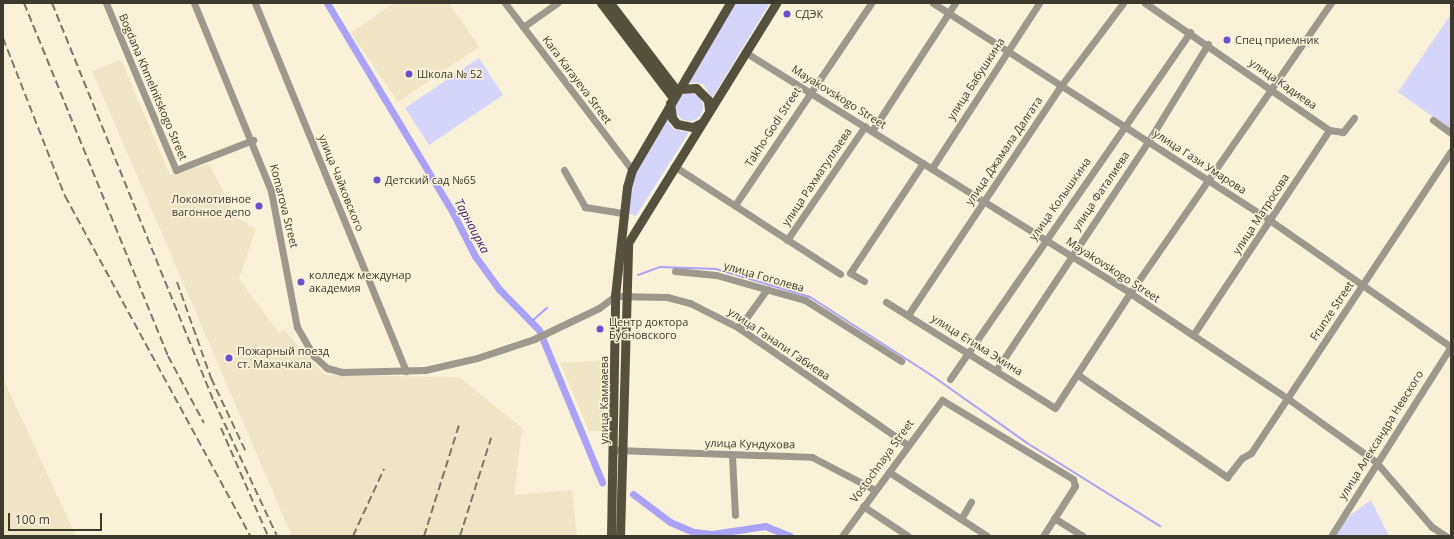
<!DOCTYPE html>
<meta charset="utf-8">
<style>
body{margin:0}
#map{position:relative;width:1454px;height:539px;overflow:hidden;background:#f9f2d8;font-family:"Open Sans",sans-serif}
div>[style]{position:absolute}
.built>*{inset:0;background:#efe5c4}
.green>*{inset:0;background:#d5d4fb}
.round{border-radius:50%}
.stream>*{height:2px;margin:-1px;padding:0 1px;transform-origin:1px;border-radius:1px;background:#a9a2f7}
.canal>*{height:7px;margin:-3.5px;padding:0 3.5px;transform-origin:3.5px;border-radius:3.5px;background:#a9a2f7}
.minor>*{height:7px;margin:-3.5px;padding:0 3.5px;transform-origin:3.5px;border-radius:3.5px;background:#9c988e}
.major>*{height:9px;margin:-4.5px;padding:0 4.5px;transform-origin:4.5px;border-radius:4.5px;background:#56503e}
.rail>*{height:2px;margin-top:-1px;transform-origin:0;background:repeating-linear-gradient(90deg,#7c7768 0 8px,transparent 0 12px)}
.dots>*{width:11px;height:11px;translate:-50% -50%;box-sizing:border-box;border:2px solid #f9f2d8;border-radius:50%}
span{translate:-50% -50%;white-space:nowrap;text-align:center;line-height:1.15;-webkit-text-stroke:3px #f9f2d8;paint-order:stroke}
.poi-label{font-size:11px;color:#3c392f}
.left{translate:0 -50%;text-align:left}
.right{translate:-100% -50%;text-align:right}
.street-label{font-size:11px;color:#3c392f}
.water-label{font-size:12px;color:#331a7a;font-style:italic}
.frame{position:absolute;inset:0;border:4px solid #3c392f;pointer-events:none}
.scale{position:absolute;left:8px;top:513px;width:94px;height:18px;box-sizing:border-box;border:2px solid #3c392f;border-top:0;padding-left:5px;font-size:12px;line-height:14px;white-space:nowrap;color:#3c392f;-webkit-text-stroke:3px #f9f2d8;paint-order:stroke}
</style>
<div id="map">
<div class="built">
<div style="clip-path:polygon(394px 3px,449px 3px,479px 47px,398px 102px,351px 33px)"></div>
<div style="clip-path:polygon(121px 60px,170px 175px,209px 164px,237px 218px,256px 229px,239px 279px,279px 333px,284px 330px,325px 375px,459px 377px,522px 428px,514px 495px,572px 490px,577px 536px,292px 536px,92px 71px)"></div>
<div style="clip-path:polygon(604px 360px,605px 431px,589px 431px,560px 363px)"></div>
<div style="clip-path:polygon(3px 378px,76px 536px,3px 536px)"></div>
</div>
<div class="green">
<div style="clip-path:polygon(735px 3px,770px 3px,712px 98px,703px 84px,686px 82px)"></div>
<div style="clip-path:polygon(1451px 14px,1451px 130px,1398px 92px)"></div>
<div style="clip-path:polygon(479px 58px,503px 95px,429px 145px,405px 108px)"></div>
<div class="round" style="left:675px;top:93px;width:28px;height:28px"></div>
<div style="clip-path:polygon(666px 118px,673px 129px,689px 132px,636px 216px,629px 214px,630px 188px,636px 170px)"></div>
<div style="clip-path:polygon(1371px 500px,1389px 536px,1335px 536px,1349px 516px)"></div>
</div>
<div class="stream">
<div style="left:638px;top:275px;width:23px;rotate:-20deg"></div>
<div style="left:660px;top:267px;width:56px;rotate:2deg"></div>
<div style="left:716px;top:269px;width:98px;rotate:16.6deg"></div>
<div style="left:810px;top:297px;width:144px;rotate:32.8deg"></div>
<div style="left:931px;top:375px;width:118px;rotate:35.3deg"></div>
<div style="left:1027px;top:443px;width:157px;rotate:32deg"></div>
<div style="left:532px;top:321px;width:20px;rotate:-41deg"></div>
</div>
<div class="canal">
<div style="left:327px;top:3px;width:245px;rotate:59deg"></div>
<div style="left:453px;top:213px;width:48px;rotate:62.9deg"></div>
<div style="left:475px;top:256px;width:41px;rotate:54deg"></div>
<div style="left:499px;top:289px;width:57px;rotate:45.7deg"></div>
<div style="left:539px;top:330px;width:165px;rotate:67.5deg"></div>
<div style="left:633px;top:494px;width:46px;rotate:37.1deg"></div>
<div style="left:670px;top:522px;width:26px;rotate:23deg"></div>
<div style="left:694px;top:532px;width:18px;rotate:6deg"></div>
<div style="left:712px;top:534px;width:54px;rotate:-8.6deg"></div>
<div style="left:765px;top:526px;width:27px;rotate:22deg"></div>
</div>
<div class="minor">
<div style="left:106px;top:3px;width:181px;rotate:67.3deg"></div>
<div style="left:176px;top:170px;width:83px;rotate:-21.3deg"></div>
<div style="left:194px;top:3px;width:203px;rotate:67.7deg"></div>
<div style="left:271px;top:191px;width:138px;rotate:79.2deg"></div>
<div style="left:297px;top:327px;width:34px;rotate:60deg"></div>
<div style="left:314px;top:356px;width:18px;rotate:43deg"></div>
<div style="left:327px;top:368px;width:16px;rotate:15deg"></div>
<div style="left:342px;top:372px;width:83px;rotate:-1.4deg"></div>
<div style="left:425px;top:370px;width:53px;rotate:-13deg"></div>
<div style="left:477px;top:358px;width:60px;rotate:-18.4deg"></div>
<div style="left:534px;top:339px;width:72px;rotate:-25.5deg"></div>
<div style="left:599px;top:308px;width:20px;rotate:-37deg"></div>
<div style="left:615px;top:296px;width:52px;rotate:1.1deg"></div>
<div style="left:667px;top:297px;width:24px;rotate:15deg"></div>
<div style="left:690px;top:303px;width:55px;rotate:27deg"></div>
<div style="left:739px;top:328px;width:206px;rotate:34.7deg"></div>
<div style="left:255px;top:3px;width:398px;rotate:67.7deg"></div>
<div style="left:505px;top:3px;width:210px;rotate:52.7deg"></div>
<div style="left:933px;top:3px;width:402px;rotate:32.8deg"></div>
<div style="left:1271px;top:221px;width:220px;rotate:35deg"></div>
<div style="left:1145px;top:3px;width:224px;rotate:34.6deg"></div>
<div style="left:523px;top:27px;width:42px;rotate:-35.2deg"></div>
<div style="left:745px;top:52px;width:454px;rotate:32deg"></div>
<div style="left:1130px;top:293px;width:189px;rotate:33.8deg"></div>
<div style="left:1287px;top:398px;width:110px;rotate:35.7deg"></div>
<div style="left:1376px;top:462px;width:86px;rotate:49.3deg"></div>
<div style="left:1432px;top:527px;width:17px;rotate:33deg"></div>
<div style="left:1433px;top:120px;width:22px;rotate:36deg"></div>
<div style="left:872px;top:131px;width:153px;rotate:-57deg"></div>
<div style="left:674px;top:166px;width:198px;rotate:33deg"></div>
<div style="left:932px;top:168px;width:197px;rotate:-57deg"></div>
<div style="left:564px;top:170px;width:43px;rotate:60.4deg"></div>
<div style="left:585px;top:207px;width:38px;rotate:9deg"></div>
<div style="left:735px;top:205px;width:244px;rotate:-56deg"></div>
<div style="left:787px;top:240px;width:138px;rotate:-55.6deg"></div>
<div style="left:675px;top:271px;width:41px;rotate:5.6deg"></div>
<div style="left:716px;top:275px;width:92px;rotate:15.7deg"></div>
<div style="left:805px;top:300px;width:114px;rotate:32.4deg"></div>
<div style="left:864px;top:281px;width:16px;rotate:-150deg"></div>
<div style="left:850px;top:273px;width:132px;rotate:-56.4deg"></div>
<div style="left:886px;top:302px;width:199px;rotate:32.1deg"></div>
<div style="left:1055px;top:408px;width:137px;rotate:-56.9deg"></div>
<div style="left:1130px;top:293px;width:353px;rotate:-55.3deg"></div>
<div style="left:908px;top:315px;width:274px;rotate:-56.3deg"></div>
<div style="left:1060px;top:87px;width:105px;rotate:-53.1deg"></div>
<div style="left:739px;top:328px;width:48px;rotate:-54.3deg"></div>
<div style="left:1193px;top:335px;width:246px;rotate:-56.4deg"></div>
<div style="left:1329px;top:130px;width:14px;rotate:8deg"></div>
<div style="left:1343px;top:132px;width:18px;rotate:-52deg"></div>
<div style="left:997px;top:369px;width:273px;rotate:-56.4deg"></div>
<div style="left:1148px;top:142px;width:115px;rotate:-58.5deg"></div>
<div style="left:1078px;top:375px;width:181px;rotate:34.4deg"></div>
<div style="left:1227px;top:477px;width:24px;rotate:-52deg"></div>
<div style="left:1242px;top:458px;width:10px;rotate:-29deg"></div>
<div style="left:1251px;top:453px;width:362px;rotate:-56.5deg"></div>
<div style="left:950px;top:379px;width:422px;rotate:-55.3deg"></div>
<div style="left:615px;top:450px;width:197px;rotate:2deg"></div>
<div style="left:812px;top:457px;width:71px;rotate:27.6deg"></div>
<div style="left:732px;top:456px;width:59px;rotate:87.1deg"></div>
<div style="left:889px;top:472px;width:117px;rotate:33.1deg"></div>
<div style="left:863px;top:506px;width:54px;rotate:33.7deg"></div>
<div style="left:1054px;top:518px;width:34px;rotate:32deg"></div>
<div style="left:961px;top:519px;width:20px;rotate:-60deg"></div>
<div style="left:842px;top:536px;width:169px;rotate:-53.7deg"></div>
<div style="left:942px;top:400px;width:153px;rotate:31.1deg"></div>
<div style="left:1073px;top:479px;width:7px;rotate:74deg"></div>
<div style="left:1075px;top:486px;width:59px;rotate:122.6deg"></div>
<div style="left:1331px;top:536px;width:225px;rotate:-57.7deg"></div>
</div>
<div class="major">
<div style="left:601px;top:3px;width:119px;rotate:52.8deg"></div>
<div style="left:610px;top:3px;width:111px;rotate:52.7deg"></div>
<div style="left:679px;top:89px;width:17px;rotate:-3deg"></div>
<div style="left:696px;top:88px;width:17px;rotate:45deg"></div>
<div style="left:708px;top:100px;width:9px;rotate:84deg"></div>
<div style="left:670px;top:103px;width:15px;rotate:82deg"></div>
<div style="left:672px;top:118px;width:8px;rotate:50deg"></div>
<div style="left:677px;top:124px;width:16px;rotate:11deg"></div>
<div style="left:693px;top:127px;width:9px;rotate:-27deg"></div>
<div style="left:611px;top:536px;width:240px;rotate:-89deg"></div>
<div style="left:615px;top:296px;width:110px;rotate:-83.7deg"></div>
<div style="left:627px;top:187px;width:18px;rotate:-74deg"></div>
<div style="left:632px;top:170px;width:194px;rotate:-59.6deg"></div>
<div style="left:620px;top:536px;width:293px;rotate:-88.4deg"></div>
<div style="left:628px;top:243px;width:282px;rotate:-58.3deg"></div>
</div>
<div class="rail">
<div style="left:24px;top:3px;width:381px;rotate:67.8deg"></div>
<div style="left:168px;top:356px;width:76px;rotate:61.8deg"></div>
<div style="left:52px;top:3px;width:430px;rotate:67.9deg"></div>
<div style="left:214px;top:401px;width:149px;rotate:65deg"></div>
<div style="left:3px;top:38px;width:170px;rotate:68.6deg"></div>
<div style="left:65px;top:196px;width:387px;rotate:61.4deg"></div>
<div style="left:177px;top:282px;width:102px;rotate:70.5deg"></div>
<div style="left:211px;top:378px;width:82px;rotate:64.7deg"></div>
<div style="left:221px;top:428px;width:118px;rotate:66.5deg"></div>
<div style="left:353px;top:536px;width:74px;rotate:-65.2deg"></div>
<div style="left:424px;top:536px;width:116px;rotate:-72.5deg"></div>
<div style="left:460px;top:536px;width:103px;rotate:-72.4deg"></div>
</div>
<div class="dots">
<div style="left:787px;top:14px;background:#6752cb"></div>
<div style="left:1227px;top:40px;background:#6752cb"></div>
<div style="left:409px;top:74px;background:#6752cb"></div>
<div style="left:377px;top:180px;background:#6752cb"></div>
<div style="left:259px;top:206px;background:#6752cb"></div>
<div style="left:301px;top:282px;background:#6752cb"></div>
<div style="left:600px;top:329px;background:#6752cb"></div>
<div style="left:229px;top:358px;background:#6752cb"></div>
</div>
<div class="poi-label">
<span class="left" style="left:795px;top:14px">СДЭК</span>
<span class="left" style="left:1235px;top:40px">Спец приемник</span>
<span class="left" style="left:417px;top:74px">Школа № 52</span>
<span class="left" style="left:385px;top:180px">Детский сад №65</span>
<span class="right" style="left:251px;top:206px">Локомотивное<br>вагонное депо</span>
<span class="left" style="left:309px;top:282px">колледж междунар<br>академия</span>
<span class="left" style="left:609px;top:329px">Центр доктора<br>Бубновского</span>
<span class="left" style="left:237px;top:358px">Пожарный поезд<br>ст. Махачкала</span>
</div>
<div class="street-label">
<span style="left:976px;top:79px;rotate:-57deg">улица Бабушкина</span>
<span style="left:577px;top:80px;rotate:53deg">Kara Karayeva Street</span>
<span style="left:1283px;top:84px;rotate:35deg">улица Кадиева</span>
<span style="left:153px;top:87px;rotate:67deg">Bogdana Khmelnitskogo Street</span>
<span style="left:839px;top:97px;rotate:32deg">Mayakovskogo Street</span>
<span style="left:773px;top:127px;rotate:-57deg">Takho-Godi Street</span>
<span style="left:1004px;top:151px;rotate:-56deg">улица Джамала Далгата</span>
<span style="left:1200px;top:162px;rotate:33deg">улица Гази Умарова</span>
<span style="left:817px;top:177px;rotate:-56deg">улица Рахматуллаева</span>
<span style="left:341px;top:183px;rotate:68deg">улица Чайковского</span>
<span style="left:1101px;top:191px;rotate:-56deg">улица Фаталиева</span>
<span style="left:1060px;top:199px;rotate:-55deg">улица Колышкина</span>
<span style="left:284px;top:206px;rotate:76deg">Komarova Street</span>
<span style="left:1261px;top:214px;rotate:-57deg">улица Матросова</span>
<span style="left:1113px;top:270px;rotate:33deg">Mayakovskogo Street</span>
<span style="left:764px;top:277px;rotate:16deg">улица Гоголева</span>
<span style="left:1332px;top:311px;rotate:-56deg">Frunze Street</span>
<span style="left:779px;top:344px;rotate:34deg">улица Ганапи Габиева</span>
<span style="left:977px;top:345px;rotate:32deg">улица Етима Эмина</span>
<span style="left:604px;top:400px;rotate:-90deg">улица Каммаева</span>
<span style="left:1381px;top:435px;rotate:-58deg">улица Александра Невского</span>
<span style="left:750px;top:444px;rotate:1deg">улица Кундухова</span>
<span style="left:882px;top:461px;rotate:-54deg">Vostochnaya Street</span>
</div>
<div class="water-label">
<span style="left:472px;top:226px;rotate:62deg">Тарнаирка</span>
</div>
<div class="frame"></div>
<div class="scale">100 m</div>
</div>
